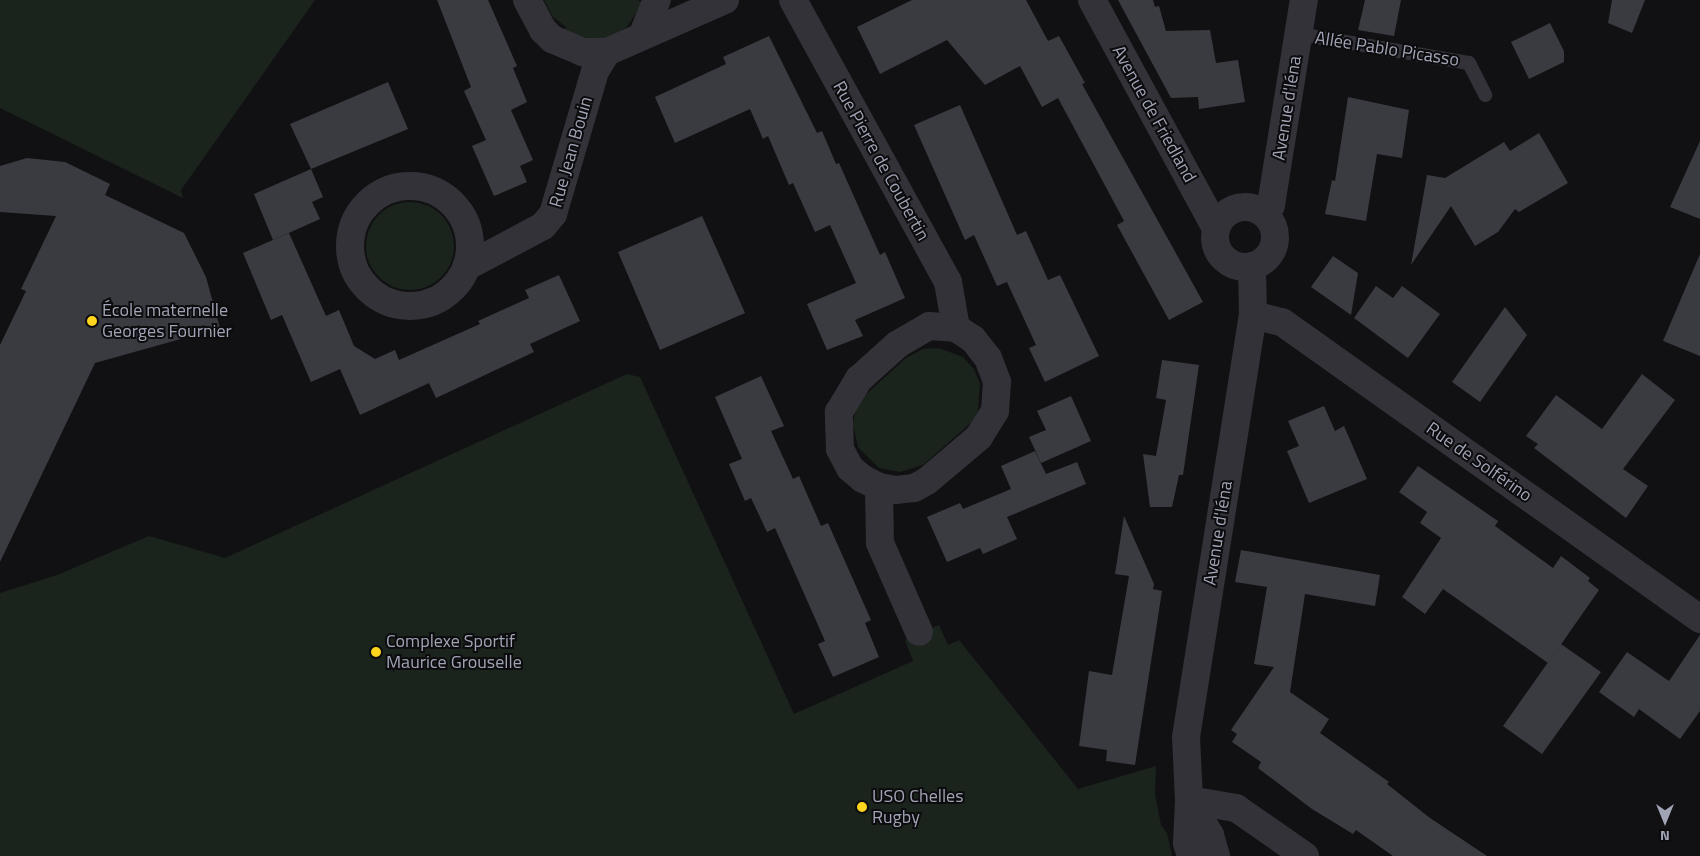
<!DOCTYPE html>
<meta charset="utf-8">
<style>
body{margin:0}
#map{position:relative;width:1700px;height:856px;overflow:hidden;background:#111113;font-family:"Titillium Web",sans-serif}
div>[style]{position:absolute}
.green>*{inset:0;background:#1b231d}
.round{border-radius:50%}
.building>*{inset:0;background:#3a3b41}
.service>*{height:14px;margin:-7px;padding:0 7px;transform-origin:7px;border-radius:7px;background:#323238}
.minor>*{height:28px;margin:-14px;padding:0 14px;transform-origin:14px;border-radius:14px;background:#323238}
.minor>.ring{margin:-14px;padding:0;box-sizing:content-box;background:none;border:28px solid #323238;border-radius:50%}
.dots>*{width:14px;height:14px;translate:-50% -50%;box-sizing:border-box;border:2px solid #0c0c0e;border-radius:50%}
span{translate:-50% -50%;white-space:nowrap;text-align:center;line-height:1.15;-webkit-text-stroke:4px #0c0c0e;paint-order:stroke}
.street-label{font-size:18px;color:#a1a4b5}
.poi-label{font-size:18px;color:#a1a4b5}
.left{translate:0 -50%;text-align:left}
.north{position:absolute;left:1640px;top:796px;width:50px;height:50px;-webkit-text-stroke:4px #0c0c0e;paint-order:stroke;rotate:180deg;font-size:14px;font-weight:700;line-height:20px;text-align:center;color:#a1a4b5}
.north::after{content:'';display:block;margin:auto;width:18px;height:22px;background:#a1a4b5;clip-path:polygon(50% 0,100% 100%,50% 72%,0 100%)}
</style>
<div id="map">
<div class="green">
<div style="clip-path:polygon(0 0,315px 0,181px 190px,183px 198px,0 108px)"></div>
<div style="clip-path:polygon(544px 0,638px 0,643px 3px,626px 28px,607px 38px,594px 40px,563px 32px,566px 27px,553px 17px)"></div>
<div class="round" style="left:366px;top:202px;width:88px;height:88px"></div>
<div style="clip-path:polygon(939px 348px,963px 357px,974px 369px,980px 384px,978px 411px,972px 422px,923px 465px,900px 472px,879px 468px,858px 447px,853px 425px,855px 411px,864px 396px,906px 358px,923px 349px)"></div>
<div style="clip-path:polygon(627px 374px,640px 377px,794px 714px,913px 661px,905px 640px,939px 625px,948px 645px,959px 640px,1078px 789px,1156px 766px,1155px 794px,1161px 825px,1167px 833px,1172px 856px,0 856px,0 593px,57px 575px,149px 536px,225px 558px)"></div>
</div>
<div class="building">
<div style="clip-path:polygon(437px 0,488px 0,517px 66px,513px 68px,527px 102px,511px 110px,533px 160px,520px 166px,527px 182px,494px 196px,472px 146px,486px 140px,464px 91px,471px 87px)"></div>
<div style="clip-path:polygon(912px 0,1026px 0,1048px 41px,1059px 36px,1085px 83px,1082px 84px,1203px 302px,1169px 320px,1117px 225px,1124px 221px,1058px 98px,1042px 107px,1020px 66px,985px 85px,947px 40px,880px 74px,857px 27px)"></div>
<div style="clip-path:polygon(1118px 0,1153px 0,1155px 7px,1159px 6px,1166px 31px,1210px 30px,1216px 63px,1238px 60px,1245px 102px,1199px 109px,1198px 97px,1171px 98px)"></div>
<div style="clip-path:polygon(1365px 0,1401px 0,1394px 36px,1358px 30px)"></div>
<div style="clip-path:polygon(1612px 0,1645px 0,1632px 33px,1608px 23px)"></div>
<div style="clip-path:polygon(1550px 23px,1564px 51px,1564px 62px,1529px 79px,1511px 42px)"></div>
<div style="clip-path:polygon(769px 36px,817px 133px,822px 131px,836px 164px,839px 163px,880px 255px,885px 252px,905px 298px,855px 320px,863px 336px,827px 350px,807px 304px,856px 283px,830px 225px,815px 232px,793px 183px,789px 185px,768px 136px,763px 139px,750px 109px,675px 143px,655px 97px,726px 64px,723px 57px)"></div>
<div style="clip-path:polygon(388px 82px,408px 129px,311px 169px,290px 124px)"></div>
<div style="clip-path:polygon(1348px 97px,1409px 110px,1402px 158px,1377px 154px,1366px 221px,1325px 214px,1332px 180px,1335px 181px)"></div>
<div style="clip-path:polygon(960px 105px,1017px 235px,1026px 231px,1048px 280px,1060px 275px,1099px 356px,1045px 382px,1029px 348px,1036px 345px,1007px 282px,997px 286px,974px 235px,965px 240px,914px 125px)"></div>
<div style="clip-path:polygon(1539px 133px,1568px 183px,1519px 212px,1515px 209px,1498px 232px,1475px 246px,1451px 206px,1411px 265px,1427px 175px,1445px 178px,1504px 142px,1510px 151px)"></div>
<div style="clip-path:polygon(1700px 141px,1700px 219px,1670px 207px)"></div>
<div style="clip-path:polygon(27px 158px,65px 162px,110px 184px,105px 195px,184px 233px,206px 277px,220px 328px,95px 363px,0 562px,0 345px,26px 291px,21px 289px,56px 216px,0 212px,0 166px)"></div>
<div style="clip-path:polygon(311px 169px,323px 197px,312px 202px,320px 219px,273px 240px,254px 194px)"></div>
<div style="clip-path:polygon(702px 216px,745px 313px,660px 350px,618px 252px)"></div>
<div style="clip-path:polygon(289px 233px,326px 316px,339px 310px,354px 346px,375px 359px,395px 350px,399px 360px,480px 324px,478px 321px,529px 298px,525px 290px,559px 275px,580px 321px,530px 344px,534px 352px,436px 398px,429px 383px,360px 415px,340px 369px,311px 382px,282px 315px,271px 320px,243px 253px)"></div>
<div style="clip-path:polygon(1700px 254px,1700px 356px,1663px 341px)"></div>
<div style="clip-path:polygon(1333px 256px,1358px 273px,1351px 315px,1311px 287px)"></div>
<div style="clip-path:polygon(1376px 286px,1393px 298px,1402px 286px,1440px 314px,1408px 358px,1354px 318px)"></div>
<div style="clip-path:polygon(1505px 307px,1527px 335px,1480px 402px,1452px 382px)"></div>
<div style="clip-path:polygon(1162px 360px,1199px 365px,1183px 475px,1179px 475px,1172px 507px,1150px 507px,1143px 454px,1156px 456px,1166px 400px,1156px 398px)"></div>
<div style="clip-path:polygon(1642px 374px,1675px 400px,1623px 469px,1648px 486px,1626px 518px,1534px 448px,1538px 444px,1526px 436px,1556px 395px,1602px 429px)"></div>
<div style="clip-path:polygon(761px 376px,784px 426px,771px 431px,793px 479px,799px 476px,821px 526px,828px 523px,871px 620px,865px 623px,879px 657px,833px 677px,818px 644px,825px 641px,775px 528px,767px 532px,751px 498px,745px 501px,729px 464px,742px 459px,715px 397px)"></div>
<div style="clip-path:polygon(1071px 396px,1091px 441px,1041px 463px,1029px 437px,1046px 430px,1037px 411px)"></div>
<div style="clip-path:polygon(1324px 406px,1335px 431px,1344px 426px,1367px 479px,1309px 503px,1287px 451px,1299px 446px,1288px 421px)"></div>
<div style="clip-path:polygon(1035px 451px,1046px 474px,1077px 462px,1086px 484px,1007px 517px,1017px 539px,983px 554px,980px 548px,947px 562px,927px 517px,960px 503px,963px 509px,1011px 489px,1001px 466px)"></div>
<div style="clip-path:polygon(1418px 466px,1498px 521px,1495px 526px,1553px 568px,1561px 556px,1590px 578px,1588px 581px,1599px 590px,1548px 663px,1443px 589px,1425px 614px,1402px 597px,1441px 538px,1420px 523px,1427px 512px,1399px 492px)"></div>
<div style="clip-path:polygon(1124px 516px,1154px 584px,1153px 589px,1162px 591px,1135px 765px,1106px 761px,1107px 750px,1079px 746px,1089px 671px,1112px 675px,1129px 576px,1115px 574px)"></div>
<div style="clip-path:polygon(1241px 550px,1380px 575px,1375px 606px,1305px 594px,1290px 692px,1329px 719px,1320px 733px,1389px 782px,1387px 784px,1430px 818px,1487px 856px,1393px 856px,1356px 830px,1353px 834px,1312px 809px,1258px 768px,1261px 762px,1232px 742px,1237px 734px,1231px 730px,1274px 667px,1254px 664px,1267px 587px,1235px 582px)"></div>
<div style="clip-path:polygon(1700px 635px,1700px 711px,1680px 739px,1639px 709px,1634px 717px,1599px 692px,1627px 652px,1669px 681px)"></div>
<div style="clip-path:polygon(1561px 644px,1601px 672px,1542px 754px,1503px 726px)"></div>
</div>
<div class="service">
<div style="left:1299px;top:34px;width:172px;rotate:9.7deg"></div>
<div style="left:1469px;top:63px;width:36px;rotate:63deg"></div>
</div>
<div class="minor">
<div style="left:527px;top:0;width:34px;rotate:62deg"></div>
<div style="left:543px;top:30px;width:13px;rotate:45deg"></div>
<div style="left:552px;top:39px;width:33px;rotate:23deg"></div>
<div style="left:582px;top:52px;width:25px"></div>
<div style="left:793px;top:0;width:322px;rotate:61.2deg"></div>
<div style="left:948px;top:282px;width:47px;rotate:80.1deg"></div>
<div style="left:1092px;top:0;width:260px;rotate:61.5deg"></div>
<div style="left:643px;top:34px;width:37px;rotate:-68deg"></div>
<div class="ring" style="left:350px;top:186px;width:92px;height:92px"></div>
<div class="ring" style="left:1215px;top:207px;width:32px;height:32px"></div>
<div style="left:1266px;top:215px;width:11px;rotate:-63deg"></div>
<div style="left:1271px;top:205px;width:208px;rotate:-80.9deg"></div>
<div style="left:466px;top:267px;width:87px;rotate:-28deg"></div>
<div style="left:543px;top:226px;width:16px;rotate:-50deg"></div>
<div style="left:553px;top:214px;width:149px;rotate:-73.6deg"></div>
<div style="left:595px;top:71px;width:22px;rotate:-58deg"></div>
<div style="left:607px;top:52px;width:129px;rotate:-23.8deg"></div>
<div style="left:1253px;top:315px;width:30px;rotate:14deg"></div>
<div style="left:1282px;top:322px;width:513px;rotate:35.39deg"></div>
<div style="left:929px;top:326px;width:27px;rotate:4deg"></div>
<div style="left:956px;top:328px;width:20px;rotate:33deg"></div>
<div style="left:973px;top:339px;width:24px;rotate:52deg"></div>
<div style="left:988px;top:358px;width:26px;rotate:69deg"></div>
<div style="left:997px;top:382px;width:29px;rotate:94deg"></div>
<div style="left:995px;top:411px;width:31px;rotate:122deg"></div>
<div style="left:979px;top:437px;width:68px;rotate:139.8deg"></div>
<div style="left:927px;top:481px;width:15px;rotate:152deg"></div>
<div style="left:914px;top:488px;width:18px;rotate:174deg"></div>
<div style="left:896px;top:490px;width:17px;rotate:-170deg"></div>
<div style="left:879px;top:487px;width:18px;rotate:-153deg"></div>
<div style="left:863px;top:479px;width:17px;rotate:-140deg"></div>
<div style="left:850px;top:468px;width:21px;rotate:-118deg"></div>
<div style="left:840px;top:449px;width:37px;rotate:-92deg"></div>
<div style="left:839px;top:412px;width:39px;rotate:-59deg"></div>
<div style="left:859px;top:379px;width:52px;rotate:-41.9deg"></div>
<div style="left:898px;top:344px;width:36px;rotate:-30deg"></div>
<div style="left:879px;top:487px;width:56px;rotate:89deg"></div>
<div style="left:880px;top:543px;width:97px;rotate:66.3deg"></div>
<div style="left:1189px;top:800px;width:48px;rotate:9.7deg"></div>
<div style="left:1236px;top:808px;width:84px;rotate:34.8deg"></div>
<div style="left:1189px;top:800px;width:41px;rotate:59deg"></div>
<div style="left:1210px;top:835px;width:22px;rotate:74deg"></div>
<div style="left:1191px;top:856px;width:14px;rotate:-107deg"></div>
<div style="left:1187px;top:843px;width:43px;rotate:-87.3deg"></div>
<div style="left:1189px;top:800px;width:63px;rotate:-92.7deg"></div>
<div style="left:1186px;top:737px;width:427px;rotate:-81deg"></div>
<div style="left:1253px;top:315px;width:49px;rotate:-91.2deg"></div>
</div>
<div class="dots">
<div style="left:92px;top:321px;background:#ffd61d"></div>
<div style="left:376px;top:652px;background:#ffd61d"></div>
<div style="left:862px;top:807px;background:#ffd61d"></div>
</div>
<div class="street-label">
<span style="left:1387px;top:49px;rotate:9deg">Allée Pablo Picasso</span>
<span style="left:1287px;top:108px;rotate:-81deg">Avenue d'Iéna</span>
<span style="left:1154px;top:114px;rotate:61deg">Avenue de Friedland</span>
<span style="left:571px;top:152px;rotate:-74deg">Rue Jean Bouin</span>
<span style="left:881px;top:161px;rotate:61deg">Rue Pierre de Coubertin</span>
<span style="left:1479px;top:462px;rotate:35deg">Rue de Solférino</span>
<span style="left:1218px;top:533px;rotate:-81deg">Avenue d'Iéna</span>
</div>
<div class="poi-label">
<span class="left" style="left:102px;top:321px">École maternelle<br>Georges Fournier</span>
<span class="left" style="left:386px;top:652px">Complexe Sportif<br>Maurice Grouselle</span>
<span class="left" style="left:872px;top:807px">USO Chelles<br>Rugby</span>
</div>
<div class="north">N</div>
</div>
